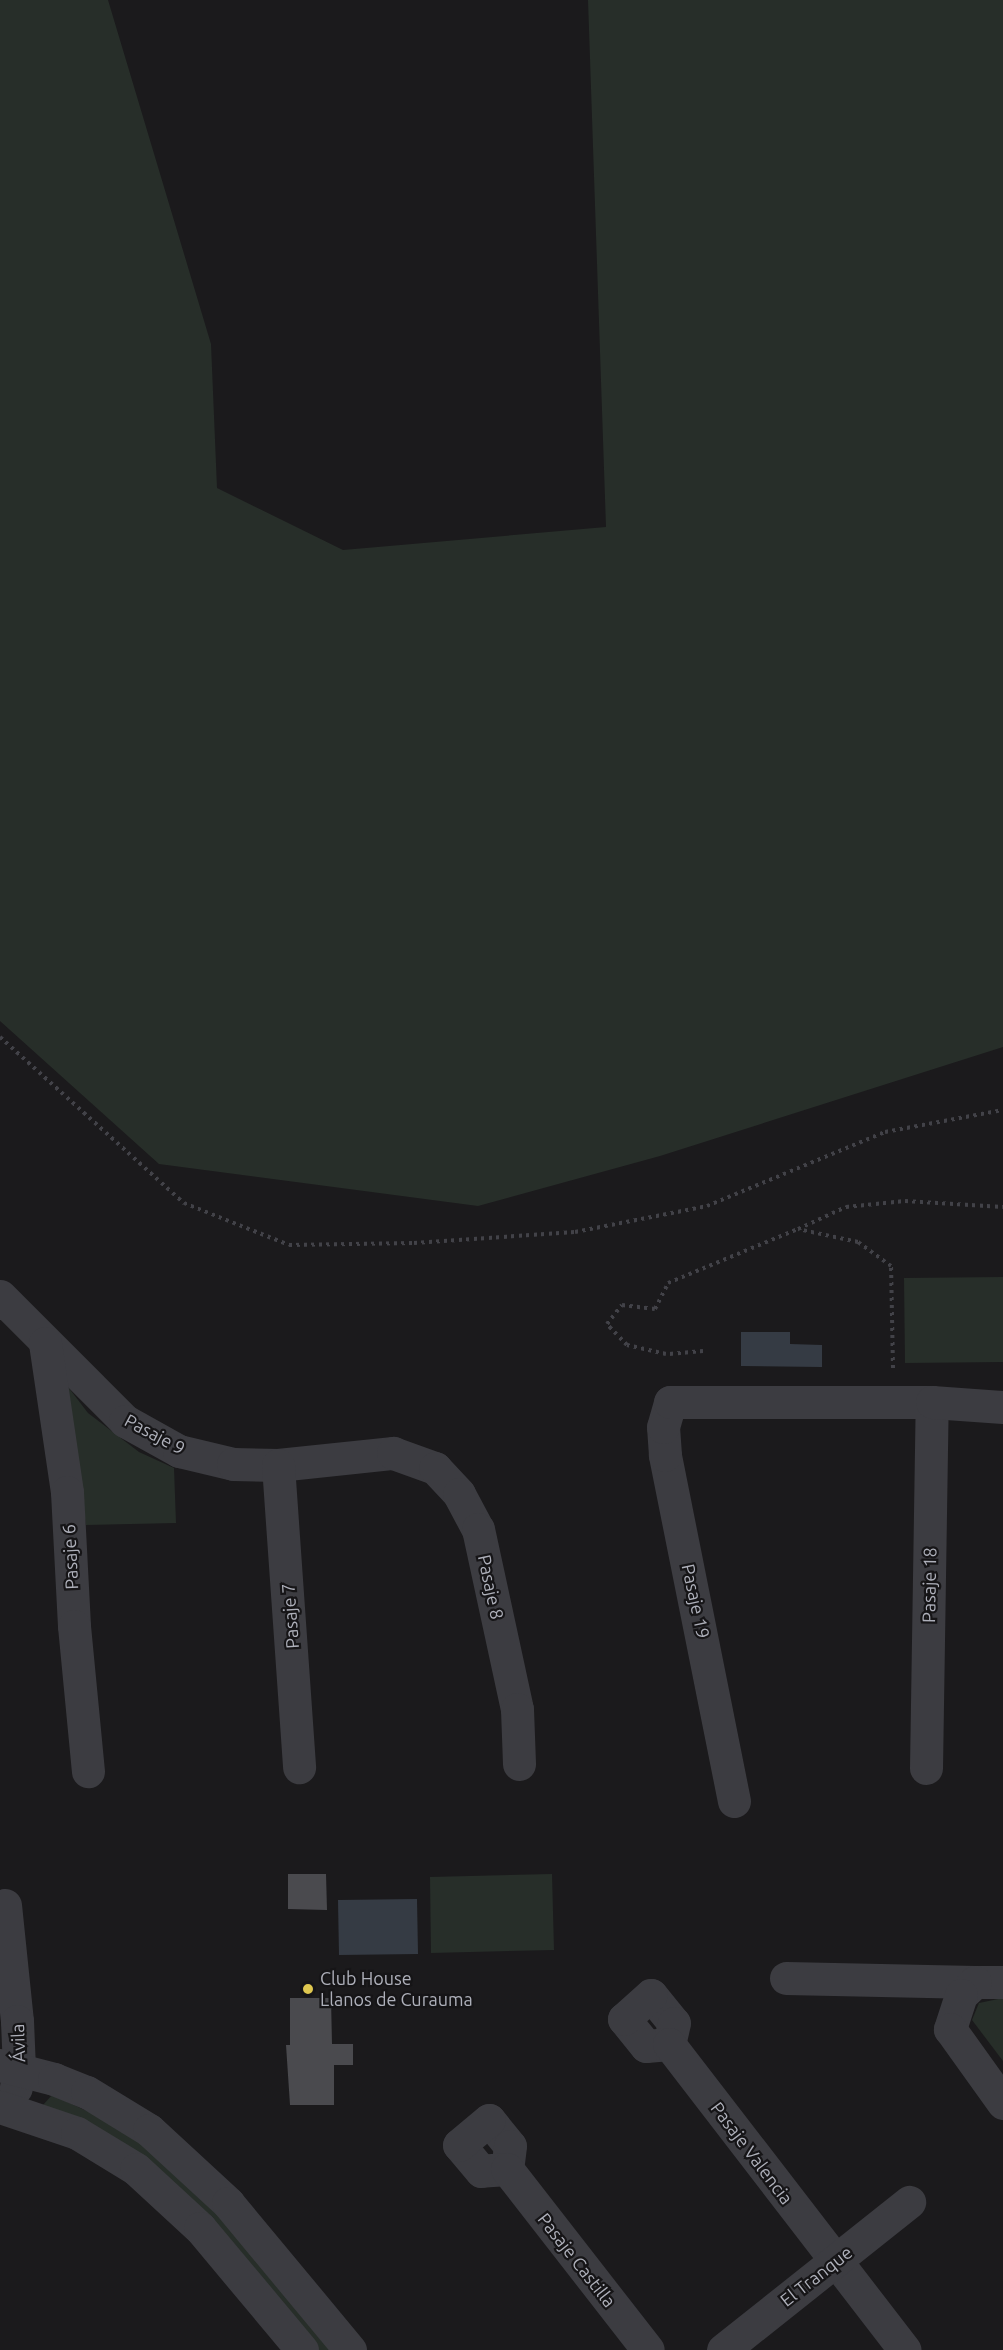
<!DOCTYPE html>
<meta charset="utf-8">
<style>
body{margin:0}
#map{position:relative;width:1003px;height:2350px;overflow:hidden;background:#1b1a1c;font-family:Ubuntu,sans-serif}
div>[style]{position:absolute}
.green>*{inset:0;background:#272e29}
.water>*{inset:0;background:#353b44}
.building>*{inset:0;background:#4a4a4e}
.path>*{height:4px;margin-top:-2px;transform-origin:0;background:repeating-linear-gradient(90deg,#424248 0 3px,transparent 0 7.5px)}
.street>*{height:33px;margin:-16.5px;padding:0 16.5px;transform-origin:16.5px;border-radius:16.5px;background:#3c3c41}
.dots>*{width:16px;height:16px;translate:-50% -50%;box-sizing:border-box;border:3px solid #161517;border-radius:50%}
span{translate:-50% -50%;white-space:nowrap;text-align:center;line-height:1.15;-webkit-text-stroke:4.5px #161517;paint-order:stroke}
.street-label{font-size:18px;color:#aeb0ba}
.poi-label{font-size:18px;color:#aeb0ba}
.left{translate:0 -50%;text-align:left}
</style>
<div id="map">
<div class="green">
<div style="clip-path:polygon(0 0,108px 0,211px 344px,217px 488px,343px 550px,606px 527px,588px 0,1003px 0,1003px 1047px,660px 1156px,478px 1206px,159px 1164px,0 1021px)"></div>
<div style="clip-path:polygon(1003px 1277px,1003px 1362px,905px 1363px,904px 1278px)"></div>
<div style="clip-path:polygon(65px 1383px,88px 1413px,139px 1452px,174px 1468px,176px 1523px,86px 1525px)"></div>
<div style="clip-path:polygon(552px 1874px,554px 1950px,431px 1953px,430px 1877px)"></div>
<div style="clip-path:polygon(1003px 1998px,1003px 2061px,972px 2020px,979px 2003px)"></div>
<div style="clip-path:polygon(52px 2095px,115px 2124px,171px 2163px,337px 2350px,314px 2350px,43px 2105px)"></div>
</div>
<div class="water">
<div style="clip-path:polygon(741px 1332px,790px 1332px,790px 1344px,822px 1345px,822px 1367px,741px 1366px)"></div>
<div style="clip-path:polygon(417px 1899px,418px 1954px,339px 1955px,338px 1900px)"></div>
</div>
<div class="building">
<div style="clip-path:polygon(288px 1874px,326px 1874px,327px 1910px,288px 1909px)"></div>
<div style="clip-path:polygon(290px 1998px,331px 1998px,332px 2044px,353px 2044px,353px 2065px,334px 2065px,334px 2105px,290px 2105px,286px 2045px,290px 2045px)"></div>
</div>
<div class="path">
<div style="left:0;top:1037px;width:248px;rotate:42.1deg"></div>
<div style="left:184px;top:1203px;width:113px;rotate:21.8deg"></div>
<div style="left:289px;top:1245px;width:125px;rotate:-0.9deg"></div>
<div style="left:414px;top:1243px;width:161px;rotate:-3.9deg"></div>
<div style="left:575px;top:1232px;width:135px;rotate:-11.1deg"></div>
<div style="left:707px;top:1206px;width:193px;rotate:-22.6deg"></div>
<div style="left:885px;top:1132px;width:120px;rotate:-10.6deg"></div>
<div style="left:703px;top:1351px;width:37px;rotate:175deg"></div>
<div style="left:666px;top:1354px;width:40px;rotate:-167deg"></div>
<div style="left:627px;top:1345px;width:29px;rotate:-134deg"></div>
<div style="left:607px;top:1324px;width:24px;rotate:-52deg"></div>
<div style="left:622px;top:1305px;width:33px;rotate:7deg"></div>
<div style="left:655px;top:1309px;width:29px;rotate:-63deg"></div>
<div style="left:668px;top:1283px;width:141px;rotate:-22.6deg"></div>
<div style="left:893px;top:1368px;width:102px;rotate:-91.1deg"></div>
<div style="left:891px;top:1266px;width:41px;rotate:-144deg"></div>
<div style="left:858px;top:1242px;width:61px;rotate:-167.8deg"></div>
<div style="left:798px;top:1229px;width:53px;rotate:-24.6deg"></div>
<div style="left:846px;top:1207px;width:59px;rotate:-5.8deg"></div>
<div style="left:905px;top:1201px;width:98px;rotate:3.5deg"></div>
</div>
<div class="street">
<div style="left:0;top:1296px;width:177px;rotate:45deg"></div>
<div style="left:125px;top:1421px;width:62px;rotate:29.1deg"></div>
<div style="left:179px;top:1451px;width:56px;rotate:13.5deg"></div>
<div style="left:233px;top:1464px;width:45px;rotate:1.3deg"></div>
<div style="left:278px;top:1465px;width:116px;rotate:-6deg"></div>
<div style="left:393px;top:1453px;width:45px;rotate:19.7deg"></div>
<div style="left:435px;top:1468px;width:35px;rotate:47deg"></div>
<div style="left:459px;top:1494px;width:40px;rotate:62deg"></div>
<div style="left:478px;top:1529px;width:184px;rotate:77.8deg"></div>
<div style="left:517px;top:1709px;width:55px;rotate:87.9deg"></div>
<div style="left:45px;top:1343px;width:151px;rotate:81.6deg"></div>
<div style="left:67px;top:1492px;width:134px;rotate:87deg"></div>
<div style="left:74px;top:1626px;width:146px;rotate:84.5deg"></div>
<div style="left:278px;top:1465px;width:303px;rotate:86deg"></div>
<div style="left:926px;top:1768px;width:366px;rotate:-89.1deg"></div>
<div style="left:734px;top:1801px;width:353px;rotate:-101.3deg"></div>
<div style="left:665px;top:1455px;width:28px;rotate:-94deg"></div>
<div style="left:663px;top:1427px;width:26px;rotate:-74deg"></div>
<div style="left:670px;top:1402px;width:262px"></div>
<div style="left:932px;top:1402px;width:71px;rotate:4deg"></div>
<div style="left:5px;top:1905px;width:117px;rotate:84.1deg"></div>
<div style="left:17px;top:2021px;width:47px;rotate:87.6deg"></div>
<div style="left:19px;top:2068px;width:20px;rotate:99deg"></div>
<div style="left:786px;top:1978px;width:189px;rotate:1.2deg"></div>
<div style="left:1003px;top:1982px;width:28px;rotate:180deg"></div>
<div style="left:975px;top:1982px;width:19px;rotate:137deg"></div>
<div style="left:961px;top:1995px;width:36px;rotate:108deg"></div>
<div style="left:950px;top:2029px;width:91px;rotate:54.4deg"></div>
<div style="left:651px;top:1995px;width:36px;rotate:51deg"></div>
<div style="left:674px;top:2023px;width:22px;rotate:103deg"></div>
<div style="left:669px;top:2044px;width:23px;rotate:175deg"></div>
<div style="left:646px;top:2046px;width:35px;rotate:-129deg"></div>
<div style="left:624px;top:2019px;width:36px;rotate:-42deg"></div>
<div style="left:669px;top:2044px;width:386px;rotate:52.4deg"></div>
<div style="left:0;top:2065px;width:56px;rotate:14.5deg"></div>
<div style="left:54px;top:2079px;width:35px;rotate:22deg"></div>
<div style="left:87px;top:2092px;width:73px;rotate:31.5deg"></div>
<div style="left:149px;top:2130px;width:108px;rotate:42.7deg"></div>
<div style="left:228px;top:2203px;width:191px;rotate:50.3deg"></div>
<div style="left:0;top:2107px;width:81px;rotate:18.7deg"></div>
<div style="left:77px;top:2133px;width:69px;rotate:31.4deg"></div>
<div style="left:136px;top:2169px;width:87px;rotate:42.7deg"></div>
<div style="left:200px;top:2228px;width:159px;rotate:50.1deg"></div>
<div style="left:489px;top:2120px;width:33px;rotate:51deg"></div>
<div style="left:510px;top:2146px;width:23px;rotate:97deg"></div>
<div style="left:507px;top:2169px;width:26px;rotate:176deg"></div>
<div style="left:481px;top:2171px;width:34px;rotate:-130deg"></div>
<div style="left:459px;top:2145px;width:39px;rotate:-40deg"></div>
<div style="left:507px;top:2169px;width:229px;rotate:52.1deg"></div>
<div style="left:723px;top:2350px;width:238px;rotate:-38.5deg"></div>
</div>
<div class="dots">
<div style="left:308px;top:1989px;background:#dfc750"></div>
</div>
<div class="street-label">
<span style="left:155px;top:1434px;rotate:28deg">Pasaje 9</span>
<span style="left:70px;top:1557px;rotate:-93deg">Pasaje 6</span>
<span style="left:929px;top:1585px;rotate:-89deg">Pasaje 18</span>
<span style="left:491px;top:1587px;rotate:78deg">Pasaje 8</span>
<span style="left:696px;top:1601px;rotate:78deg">Pasaje 19</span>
<span style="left:290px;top:1616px;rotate:-94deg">Pasaje 7</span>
<span style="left:18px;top:2043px;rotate:-92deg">Ávila</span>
<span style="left:752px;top:2153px;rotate:53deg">Pasaje Valencia</span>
<span style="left:577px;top:2260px;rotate:52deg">Pasaje Castilla</span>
<span style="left:816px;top:2276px;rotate:-38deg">El Tranque</span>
</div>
<div class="poi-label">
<span class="left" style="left:320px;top:1989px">Club House<br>Llanos de Curauma</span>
</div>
</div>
